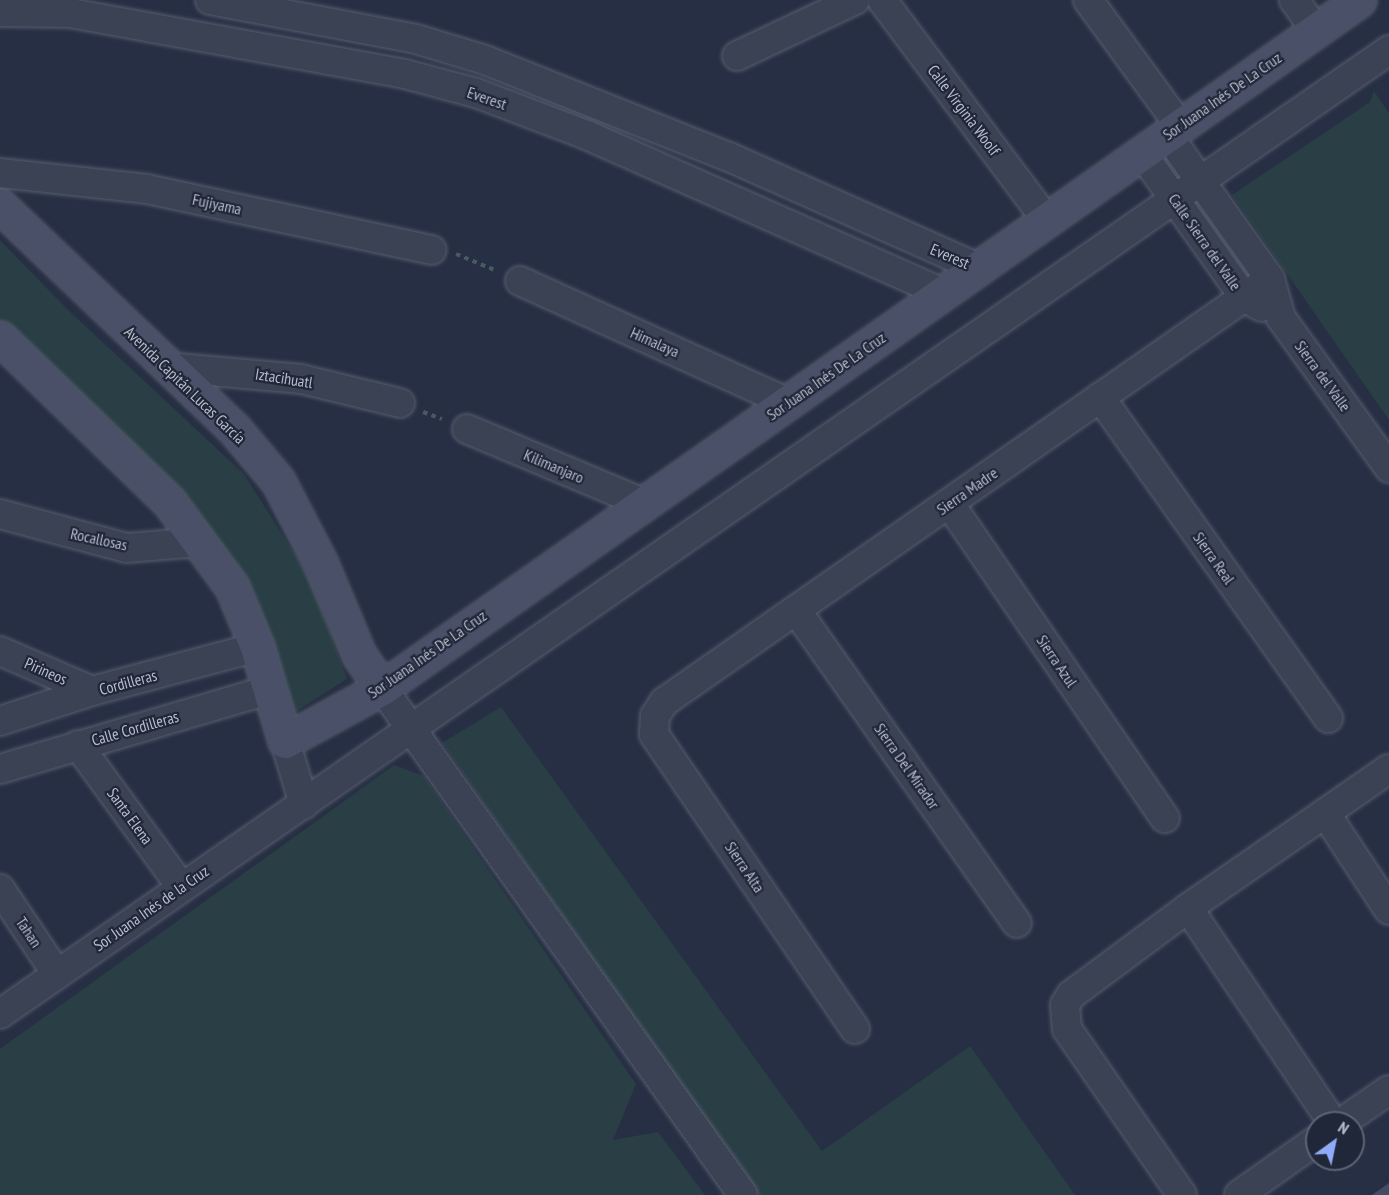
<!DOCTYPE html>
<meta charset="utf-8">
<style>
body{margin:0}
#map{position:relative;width:1389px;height:1195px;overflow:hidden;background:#272f44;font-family:"PT Sans Narrow",sans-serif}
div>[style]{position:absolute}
.green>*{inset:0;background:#293e45}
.building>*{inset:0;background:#444c64}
.path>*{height:4px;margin-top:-2px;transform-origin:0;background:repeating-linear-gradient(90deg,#475b61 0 4.5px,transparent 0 9px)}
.roads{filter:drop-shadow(0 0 2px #575d6e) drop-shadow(0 0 2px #575d6e)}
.street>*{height:28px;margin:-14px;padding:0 14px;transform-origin:14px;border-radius:14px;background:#3b4254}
.secondary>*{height:33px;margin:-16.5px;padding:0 16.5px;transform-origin:16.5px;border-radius:16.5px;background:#495067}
span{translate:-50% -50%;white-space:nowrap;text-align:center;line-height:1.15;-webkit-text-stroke:4.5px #202739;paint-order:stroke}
.street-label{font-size:16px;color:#b9becd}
.north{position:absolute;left:1305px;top:1111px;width:60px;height:60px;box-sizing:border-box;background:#202739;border:2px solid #5d6374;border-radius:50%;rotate:33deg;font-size:16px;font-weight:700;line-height:24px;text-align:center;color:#b9becd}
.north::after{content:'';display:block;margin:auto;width:21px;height:27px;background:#90aafa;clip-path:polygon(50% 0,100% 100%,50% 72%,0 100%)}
</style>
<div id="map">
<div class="green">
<div style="clip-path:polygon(1374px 91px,1389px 113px,1389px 420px,1232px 195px,1370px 102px)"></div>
<div style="clip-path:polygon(0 240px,67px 309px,244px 474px,308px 575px,347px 679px,292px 714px,245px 592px,0 328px)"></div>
<div style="clip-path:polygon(501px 707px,822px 1151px,970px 1046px,1075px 1195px,758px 1195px,442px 743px)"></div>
<div style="clip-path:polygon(394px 765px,424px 776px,636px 1084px,613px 1140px,658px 1132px,705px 1195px,0 1195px,0 1049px)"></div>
</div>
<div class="building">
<div style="clip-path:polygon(1389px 1183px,1389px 1195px,1372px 1195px)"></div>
</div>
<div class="path">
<div style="left:456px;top:254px;width:44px;rotate:22.5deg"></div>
<div style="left:423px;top:412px;width:20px;rotate:20deg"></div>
</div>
<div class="roads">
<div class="street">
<div style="left:210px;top:0;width:210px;rotate:10.7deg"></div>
<div style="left:416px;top:39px;width:72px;rotate:16.9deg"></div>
<div style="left:485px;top:60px;width:263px;rotate:21.7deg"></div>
<div style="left:729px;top:157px;width:273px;rotate:24deg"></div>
<div style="left:882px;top:0;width:274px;rotate:53.2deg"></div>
<div style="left:1088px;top:0;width:156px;rotate:53.9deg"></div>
<div style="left:1294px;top:0;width:37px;rotate:54deg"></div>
<div style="left:0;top:12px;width:70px;rotate:0.8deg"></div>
<div style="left:70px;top:13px;width:341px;rotate:10.3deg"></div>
<div style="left:405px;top:74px;width:73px;rotate:15deg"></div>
<div style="left:476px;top:93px;width:121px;rotate:20.8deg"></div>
<div style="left:589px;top:136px;width:387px;rotate:23.9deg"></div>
<div style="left:737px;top:56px;width:131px;rotate:-25.4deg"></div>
<div style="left:1167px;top:134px;width:178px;rotate:54.6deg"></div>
<div style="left:1270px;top:279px;width:41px;rotate:74.2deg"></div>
<div style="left:1281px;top:318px;width:185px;rotate:54.2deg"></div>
<div style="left:1141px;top:152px;width:178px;rotate:54.6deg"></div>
<div style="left:1244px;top:297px;width:20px;rotate:30deg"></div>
<div style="left:0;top:173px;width:148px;rotate:6.2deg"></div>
<div style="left:147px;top:189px;width:291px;rotate:12.1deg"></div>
<div style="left:520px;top:281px;width:295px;rotate:24.4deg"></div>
<div style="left:167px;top:367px;width:135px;rotate:5.1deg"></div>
<div style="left:301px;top:379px;width:102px;rotate:13.6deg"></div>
<div style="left:1100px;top:397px;width:394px;rotate:54.6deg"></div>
<div style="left:467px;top:429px;width:189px;rotate:22.8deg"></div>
<div style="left:949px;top:503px;width:382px;rotate:55.6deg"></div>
<div style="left:0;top:514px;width:131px;rotate:15deg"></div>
<div style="left:127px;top:548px;width:73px;rotate:-4.7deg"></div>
<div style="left:796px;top:610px;width:383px;rotate:54.8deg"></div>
<div style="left:0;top:651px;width:100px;rotate:23.5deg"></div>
<div style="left:382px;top:688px;width:622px;rotate:54.55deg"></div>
<div style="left:0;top:721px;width:97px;rotate:-18.1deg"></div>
<div style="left:92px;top:691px;width:171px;rotate:-14.9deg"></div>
<div style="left:285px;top:741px;width:66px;rotate:73.2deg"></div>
<div style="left:78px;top:745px;width:175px;rotate:53.9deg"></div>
<div style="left:0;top:769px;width:283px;rotate:-16.4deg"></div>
<div style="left:1325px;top:813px;width:116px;rotate:56.6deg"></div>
<div style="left:0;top:889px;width:102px;rotate:56.2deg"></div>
<div style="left:1188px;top:908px;width:259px;rotate:56deg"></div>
<div style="left:0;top:1014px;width:1691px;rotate:-34.76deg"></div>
<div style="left:855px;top:1029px;width:357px;rotate:-124.3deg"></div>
<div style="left:654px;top:734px;width:18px;rotate:-87deg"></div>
<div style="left:655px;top:716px;width:17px;rotate:-57deg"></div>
<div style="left:664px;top:702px;width:739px;rotate:-34.92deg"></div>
<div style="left:1341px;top:1123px;width:58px;rotate:-34.5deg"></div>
<div style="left:1182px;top:1195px;width:202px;rotate:-124.7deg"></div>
<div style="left:1067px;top:1029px;width:24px;rotate:-95deg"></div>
<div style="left:1065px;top:1005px;width:12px;rotate:-59deg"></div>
<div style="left:1071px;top:995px;width:146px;rotate:-36.6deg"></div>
<div style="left:1188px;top:908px;width:244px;rotate:-34.7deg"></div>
<div style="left:1239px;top:1195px;width:95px;rotate:-35.2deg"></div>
</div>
<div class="secondary">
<div style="left:0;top:206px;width:325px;rotate:43.6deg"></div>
<div style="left:235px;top:430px;width:67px;rotate:49.9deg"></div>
<div style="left:278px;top:481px;width:91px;rotate:62.6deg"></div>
<div style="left:320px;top:562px;width:101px;rotate:67.2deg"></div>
<div style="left:359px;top:655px;width:40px;rotate:55.1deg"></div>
<div style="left:0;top:338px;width:237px;rotate:44.1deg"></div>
<div style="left:170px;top:503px;width:104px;rotate:53.6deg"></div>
<div style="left:232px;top:587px;width:65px;rotate:67.4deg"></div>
<div style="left:257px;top:647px;width:98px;rotate:73.4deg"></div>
<div style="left:285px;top:741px;width:111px;rotate:-28.7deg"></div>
<div style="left:382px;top:688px;width:1195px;rotate:-35.15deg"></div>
</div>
</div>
<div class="street-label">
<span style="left:1222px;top:96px;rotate:-35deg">Sor Juana Inés De La Cruz</span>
<span style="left:487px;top:98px;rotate:19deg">Everest</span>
<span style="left:964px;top:110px;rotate:53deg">Calle Virginia Woolf</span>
<span style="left:217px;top:204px;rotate:12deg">Fujiyama</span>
<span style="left:1205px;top:242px;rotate:55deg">Calle Sierra del Valle</span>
<span style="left:950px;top:256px;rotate:23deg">Everest</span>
<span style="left:655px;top:342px;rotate:24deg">Himalaya</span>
<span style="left:826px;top:376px;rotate:-35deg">Sor Juana Inés De La Cruz</span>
<span style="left:1323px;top:376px;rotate:54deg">Sierra del Valle</span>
<span style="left:284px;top:378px;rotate:9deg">Iztacihuatl</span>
<span style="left:185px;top:385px;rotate:44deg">Avenida Capitán Lucas García</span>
<span style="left:554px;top:466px;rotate:23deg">Kilimanjaro</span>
<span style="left:967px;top:491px;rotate:-35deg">Sierra Madre</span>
<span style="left:99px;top:539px;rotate:12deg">Rocallosas</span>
<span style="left:1214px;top:558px;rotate:55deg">Sierra Real</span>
<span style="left:427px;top:654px;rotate:-35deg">Sor Juana Inés De La Cruz</span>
<span style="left:1057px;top:661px;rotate:56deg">Sierra Azul</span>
<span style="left:46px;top:671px;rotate:24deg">Pirineos</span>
<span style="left:128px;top:682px;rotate:-15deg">Cordilleras</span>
<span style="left:135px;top:728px;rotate:-16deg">Calle Cordilleras</span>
<span style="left:907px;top:766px;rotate:55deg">Sierra Del Mirador</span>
<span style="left:130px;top:816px;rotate:54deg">Santa Elena</span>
<span style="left:745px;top:867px;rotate:56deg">Sierra Alta</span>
<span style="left:151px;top:908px;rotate:-35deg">Sor Juana Inés de la Cruz</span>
<span style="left:29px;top:932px;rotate:56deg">Tahan</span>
</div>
<div class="north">N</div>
</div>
